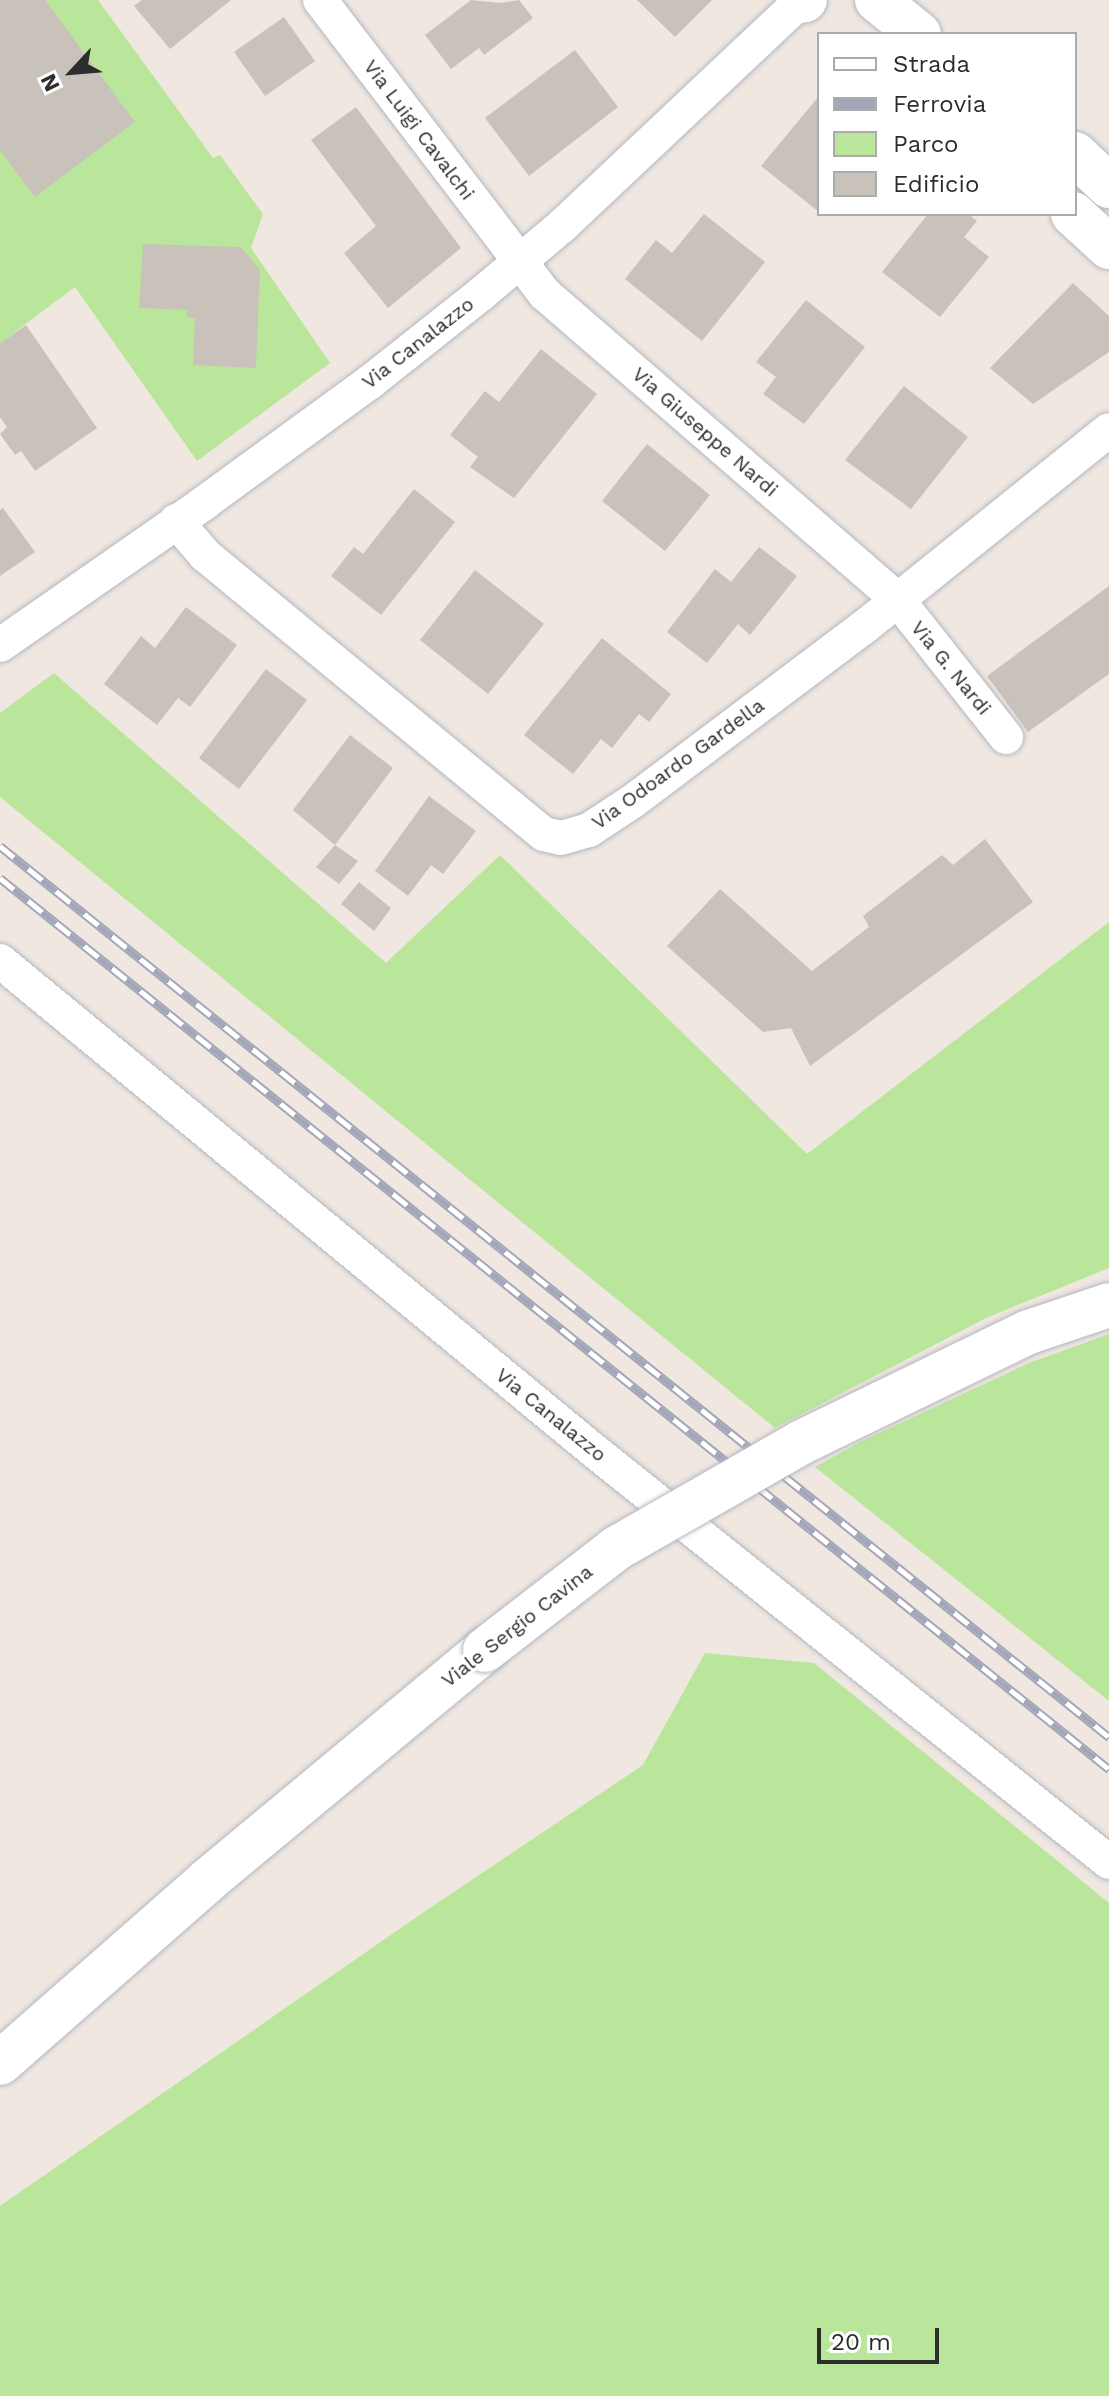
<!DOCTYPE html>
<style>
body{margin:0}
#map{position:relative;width:1109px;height:2396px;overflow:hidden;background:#efe7e0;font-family:"Work Sans",sans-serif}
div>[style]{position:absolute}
.green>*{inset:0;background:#b9e69b}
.building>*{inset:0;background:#c8c2bb}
.roads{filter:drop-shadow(0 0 2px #b3b7c1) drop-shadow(0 0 2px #b3b7c1)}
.street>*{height:34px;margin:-17px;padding:0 17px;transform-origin:17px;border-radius:17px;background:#fff}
.secondary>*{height:44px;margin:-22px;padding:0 22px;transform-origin:22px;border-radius:22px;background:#fff}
.rail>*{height:9px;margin-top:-4.5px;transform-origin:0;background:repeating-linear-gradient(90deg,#fff 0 18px,#a2a6b8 0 36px);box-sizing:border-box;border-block:2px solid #a2a6b8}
.bridges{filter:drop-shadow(0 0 2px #b3b7c1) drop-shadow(0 0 2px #b3b7c1)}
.secondary-bridge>*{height:44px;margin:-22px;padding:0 22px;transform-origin:22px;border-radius:22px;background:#fff}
span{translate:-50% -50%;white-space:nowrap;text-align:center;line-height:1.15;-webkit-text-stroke:7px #fff;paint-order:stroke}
.street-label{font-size:20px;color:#2d2d2d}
.legend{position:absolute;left:817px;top:32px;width:260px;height:184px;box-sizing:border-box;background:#fff;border:2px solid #ababab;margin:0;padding:10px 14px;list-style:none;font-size:24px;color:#2d2d2d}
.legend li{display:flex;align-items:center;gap:16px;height:40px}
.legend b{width:40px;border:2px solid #ababab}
.north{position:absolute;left:32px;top:32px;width:80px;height:80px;-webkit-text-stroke:6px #fff;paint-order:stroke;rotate:244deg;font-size:22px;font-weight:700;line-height:32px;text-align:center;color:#2d2d2d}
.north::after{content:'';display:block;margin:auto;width:28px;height:36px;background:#2d2d2d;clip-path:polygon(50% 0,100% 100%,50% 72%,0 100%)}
.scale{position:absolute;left:817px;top:2328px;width:122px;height:36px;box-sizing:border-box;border:4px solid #2d2d2d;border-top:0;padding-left:10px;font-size:24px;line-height:28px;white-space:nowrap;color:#2d2d2d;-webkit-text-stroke:6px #fff;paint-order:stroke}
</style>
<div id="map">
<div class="green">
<div style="clip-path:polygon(0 0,98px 0,213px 158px,220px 155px,263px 214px,251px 248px,330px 363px,197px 461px,75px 287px,0 343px)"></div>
<div style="clip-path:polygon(54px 673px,386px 963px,500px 855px,807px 1154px,1109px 922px,1109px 1268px,986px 1318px,775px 1428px,0 797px,0 713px)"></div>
<div style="clip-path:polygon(1109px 1334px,1109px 1701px,815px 1467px,862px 1441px,1029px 1363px)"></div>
<div style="clip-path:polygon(705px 1653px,814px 1663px,1109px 1903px,1109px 2396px,0 2396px,0 2206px,421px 1914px,643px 1765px)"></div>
</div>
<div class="building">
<div style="clip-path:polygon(0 0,45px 0,135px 122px,35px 197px,0 150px)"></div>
<div style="clip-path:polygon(142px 0,231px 0,170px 49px,134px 6px)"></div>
<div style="clip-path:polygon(471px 0,500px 3px,519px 0,533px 18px,484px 55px,479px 48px,451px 69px,425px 35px)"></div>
<div style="clip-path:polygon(637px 0,712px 0,675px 37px)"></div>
<div style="clip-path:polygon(284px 17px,315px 61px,265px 96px,234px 52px)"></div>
<div style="clip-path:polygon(575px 50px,618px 107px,529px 176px,485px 118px)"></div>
<div style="clip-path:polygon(819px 96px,819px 212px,761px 166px)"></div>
<div style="clip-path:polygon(356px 107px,461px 248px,388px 308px,344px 253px,376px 226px,311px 140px)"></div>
<div style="clip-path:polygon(704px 214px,765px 262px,702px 341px,625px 279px,656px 240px,672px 253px)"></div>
<div style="clip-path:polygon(928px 214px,968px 214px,977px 221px,964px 237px,989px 257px,940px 317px,882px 272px)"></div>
<div style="clip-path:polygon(143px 244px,241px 247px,260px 270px,256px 368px,193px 365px,195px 318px,187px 317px,187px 310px,139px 308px)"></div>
<div style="clip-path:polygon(1073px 283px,1109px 316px,1109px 352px,1033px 404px,990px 368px)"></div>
<div style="clip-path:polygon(806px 300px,865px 347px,804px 424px,763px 394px,776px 377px,756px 362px)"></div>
<div style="clip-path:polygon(26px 325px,97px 428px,35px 471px,21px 451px,15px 455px,0 434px,7px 427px,0 417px,0 343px)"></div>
<div style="clip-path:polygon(541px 349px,597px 394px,514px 498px,470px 467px,478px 457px,450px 435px,485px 391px,499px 402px)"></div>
<div style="clip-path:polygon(904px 386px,968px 437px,911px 509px,845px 460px)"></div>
<div style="clip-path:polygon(647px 444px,710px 495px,665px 551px,602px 501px)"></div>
<div style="clip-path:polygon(414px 489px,455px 522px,381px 615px,331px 576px,354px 547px,363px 554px)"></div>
<div style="clip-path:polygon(3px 508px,35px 552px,0 576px,0 510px)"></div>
<div style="clip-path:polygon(759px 547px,797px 576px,750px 635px,738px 624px,707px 663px,667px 632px,715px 569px,731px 582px)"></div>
<div style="clip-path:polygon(475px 570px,544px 624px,488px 694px,420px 640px)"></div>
<div style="clip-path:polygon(1109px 586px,1109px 674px,1028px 732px,987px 676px)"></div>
<div style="clip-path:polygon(186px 607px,237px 645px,190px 707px,178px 698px,157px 725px,104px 684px,141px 636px,155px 648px)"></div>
<div style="clip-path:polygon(602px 638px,671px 694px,649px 722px,639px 714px,612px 748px,601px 739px,573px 774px,524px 735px)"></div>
<div style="clip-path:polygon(266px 669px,307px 700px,239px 789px,199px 758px)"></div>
<div style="clip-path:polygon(350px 735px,393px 768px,335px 845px,293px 810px)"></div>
<div style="clip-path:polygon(429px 796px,476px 831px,443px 874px,431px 865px,408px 896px,375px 871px)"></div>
<div style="clip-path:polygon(985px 839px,1033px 902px,810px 1066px,791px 1028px,763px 1032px,667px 946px,720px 889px,812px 971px,869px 927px,863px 916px,942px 855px,953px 865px)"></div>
<div style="clip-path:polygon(335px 845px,358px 861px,339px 884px,316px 867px)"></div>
<div style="clip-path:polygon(359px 882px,391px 908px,374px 931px,341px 904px)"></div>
</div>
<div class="roads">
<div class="street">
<div style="left:320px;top:0;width:370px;rotate:52.6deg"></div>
<div style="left:545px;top:294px;width:466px;rotate:40.9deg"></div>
<div style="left:897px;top:599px;width:176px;rotate:51.7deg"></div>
<div style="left:176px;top:521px;width:45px;rotate:49.5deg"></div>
<div style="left:205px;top:555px;width:439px;rotate:39.5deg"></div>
<div style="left:544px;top:834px;width:17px;rotate:13deg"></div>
<div style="left:561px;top:838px;width:29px;rotate:-16deg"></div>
<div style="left:589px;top:830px;width:53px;rotate:-33.4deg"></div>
<div style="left:633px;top:801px;width:289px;rotate:-37deg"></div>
<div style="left:864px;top:627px;width:314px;rotate:-38.8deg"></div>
<div style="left:0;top:645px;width:249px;rotate:-34.8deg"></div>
<div style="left:204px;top:503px;width:205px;rotate:-36.1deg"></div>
<div style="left:370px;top:382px;width:142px;rotate:-38.4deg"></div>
<div style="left:481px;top:294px;width:107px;rotate:-40.1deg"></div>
<div style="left:563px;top:225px;width:328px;rotate:-43.3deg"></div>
<div style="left:0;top:961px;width:769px;rotate:39.51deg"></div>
<div style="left:593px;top:1450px;width:660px;rotate:38.61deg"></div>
</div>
<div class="secondary">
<div style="left:877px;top:0;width:54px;rotate:39deg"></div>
<div style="left:801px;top:1px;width:4px;rotate:-14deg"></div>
<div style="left:1075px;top:154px;width:47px;rotate:43.3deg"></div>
<div style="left:1073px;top:214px;width:49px;rotate:42.5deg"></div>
<div style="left:0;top:2063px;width:277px;rotate:-41.3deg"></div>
<div style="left:208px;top:1880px;width:360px;rotate:-39.7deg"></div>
</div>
</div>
<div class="rail">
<div style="left:0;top:846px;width:1423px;rotate:38.78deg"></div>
<div style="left:0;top:878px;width:1423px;rotate:38.78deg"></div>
</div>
<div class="bridges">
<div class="secondary-bridge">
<div style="left:485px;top:1650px;width:167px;rotate:-37.7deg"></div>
<div style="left:617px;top:1548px;width:213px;rotate:-29.8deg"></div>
<div style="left:802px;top:1442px;width:252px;rotate:-25.9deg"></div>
<div style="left:1029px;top:1332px;width:84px;rotate:-18.6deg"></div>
</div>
</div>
<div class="street-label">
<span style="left:419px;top:130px;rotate:53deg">Via Luigi Cavalchi</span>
<span style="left:418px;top:343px;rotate:-38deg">Via Canalazzo</span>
<span style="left:705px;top:432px;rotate:41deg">Via Giuseppe Nardi</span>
<span style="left:951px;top:668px;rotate:51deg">Via G. Nardi</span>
<span style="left:678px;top:764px;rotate:-36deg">Via Odoardo Gardella</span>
<span style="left:551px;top:1415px;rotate:39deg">Via Canalazzo</span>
<span style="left:517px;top:1626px;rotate:-38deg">Viale Sergio Cavina</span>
</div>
<ul class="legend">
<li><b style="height:10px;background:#fff"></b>Strada</li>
<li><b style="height:10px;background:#a2a6b8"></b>Ferrovia</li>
<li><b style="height:22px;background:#b9e69b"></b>Parco</li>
<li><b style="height:22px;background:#c8c2bb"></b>Edificio</li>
</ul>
<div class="north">N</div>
<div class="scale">20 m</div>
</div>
